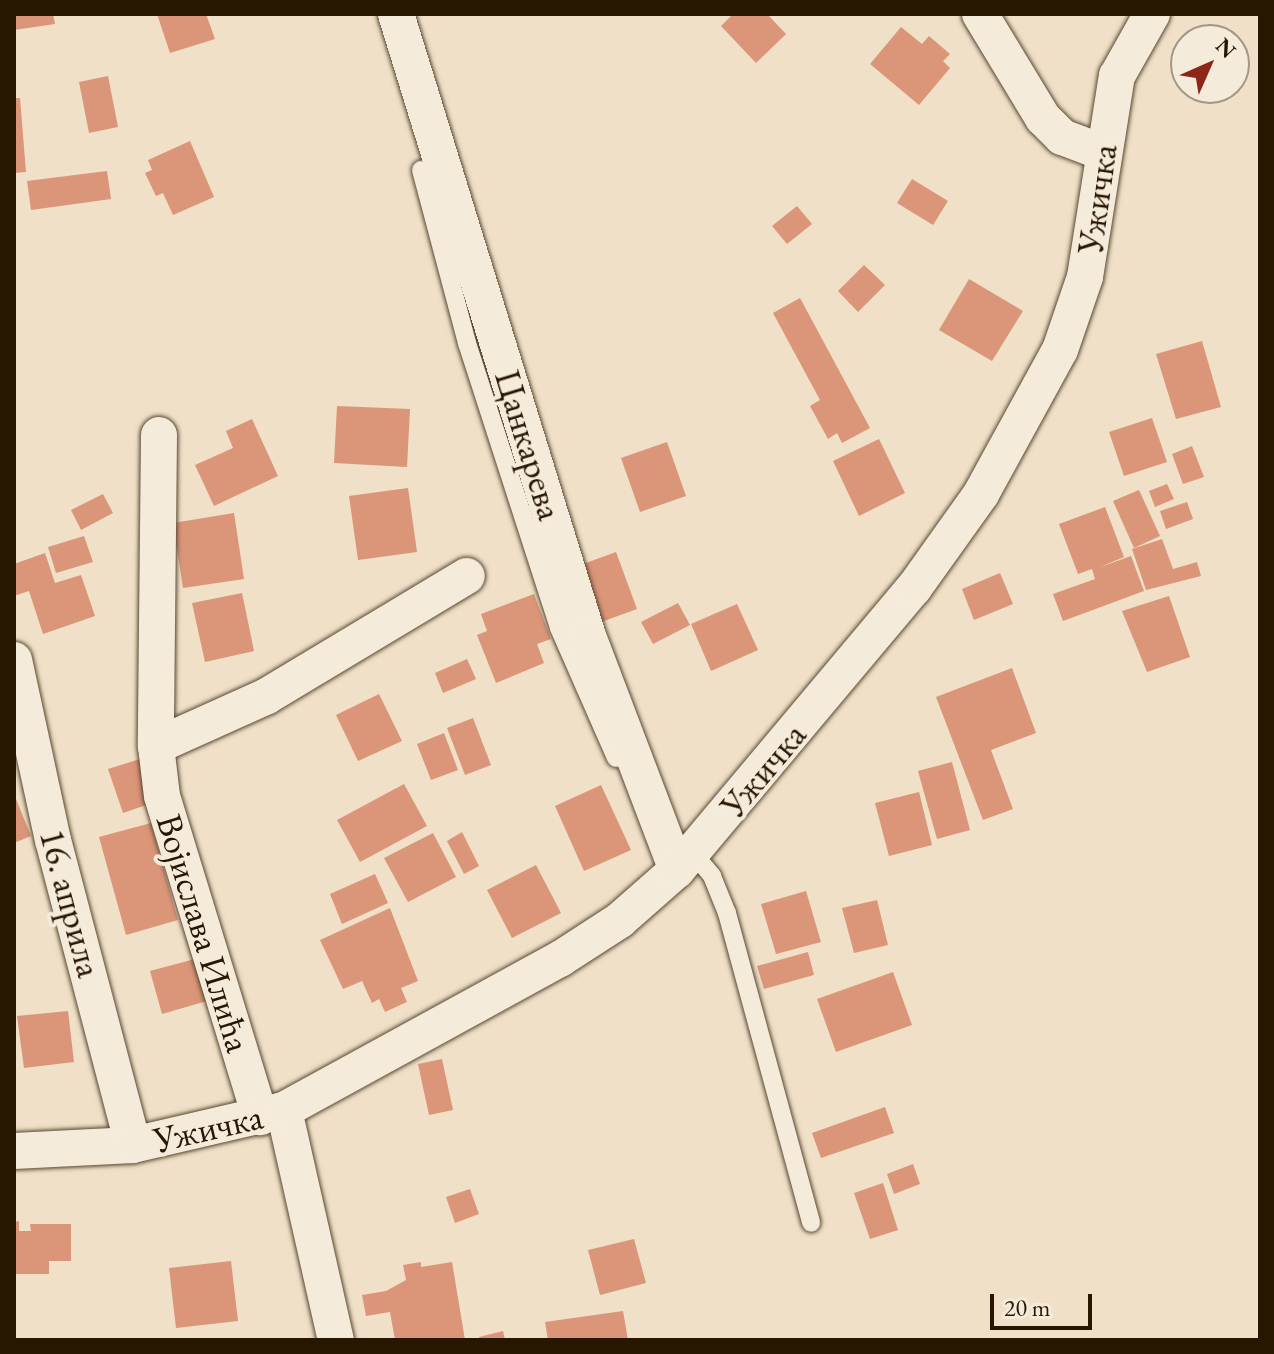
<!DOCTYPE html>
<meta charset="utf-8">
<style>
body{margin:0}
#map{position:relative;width:1274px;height:1354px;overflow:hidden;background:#efe0c7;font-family:"EB Garamond",serif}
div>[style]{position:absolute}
.building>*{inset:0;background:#db9578}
.roads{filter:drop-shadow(0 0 2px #594832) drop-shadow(0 0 2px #594832)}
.lane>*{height:18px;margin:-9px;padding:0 9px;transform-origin:9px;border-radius:9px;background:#f5ebdb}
.street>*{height:36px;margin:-18px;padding:0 18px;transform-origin:18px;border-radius:18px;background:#f5ebdb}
span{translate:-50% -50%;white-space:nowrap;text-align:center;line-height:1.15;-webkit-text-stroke:8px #f5ebdb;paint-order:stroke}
.street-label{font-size:36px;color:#271600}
.frame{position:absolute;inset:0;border:16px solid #271600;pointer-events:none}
.north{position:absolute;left:1170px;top:24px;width:80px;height:80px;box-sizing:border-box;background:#f5ebdb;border:2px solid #a39683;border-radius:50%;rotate:45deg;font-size:22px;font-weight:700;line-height:32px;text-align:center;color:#271600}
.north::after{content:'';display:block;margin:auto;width:28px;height:36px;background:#8f2418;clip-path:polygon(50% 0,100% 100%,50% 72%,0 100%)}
.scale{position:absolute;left:990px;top:1294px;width:102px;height:36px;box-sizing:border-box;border:4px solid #271600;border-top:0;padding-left:10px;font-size:24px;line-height:28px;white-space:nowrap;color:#271600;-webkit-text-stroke:6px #f5ebdb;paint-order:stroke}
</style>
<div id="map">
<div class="building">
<div style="clip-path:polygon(14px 14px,53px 14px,55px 24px,14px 30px)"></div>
<div style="clip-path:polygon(157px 14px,206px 14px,215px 39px,170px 53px)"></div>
<div style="clip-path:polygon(733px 14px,767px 14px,786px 34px,756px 63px,721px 26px)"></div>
<div style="clip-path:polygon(901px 27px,922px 44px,929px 36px,950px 54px,943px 61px,950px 68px,919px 105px,870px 64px)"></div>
<div style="clip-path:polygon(108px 76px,118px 127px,89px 133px,79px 82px)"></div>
<div style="clip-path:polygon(14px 98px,20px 98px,26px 172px,14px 173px)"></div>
<div style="clip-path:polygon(190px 141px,214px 197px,173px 215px,163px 193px,156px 196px,145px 173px,152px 170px,148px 160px)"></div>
<div style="clip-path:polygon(107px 171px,111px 199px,31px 210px,27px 181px)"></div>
<div style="clip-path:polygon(912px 179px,948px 201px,933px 225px,897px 203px)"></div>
<div style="clip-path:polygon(797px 206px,812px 224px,787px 244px,772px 226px)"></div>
<div style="clip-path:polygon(864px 265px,885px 285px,858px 312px,838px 291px)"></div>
<div style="clip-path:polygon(969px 279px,1023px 311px,992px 361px,939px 330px)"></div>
<div style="clip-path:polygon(800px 298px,870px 428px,842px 443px,837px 433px,828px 439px,810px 406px,820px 400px,773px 313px)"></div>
<div style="clip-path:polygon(1202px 341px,1221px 407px,1176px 419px,1156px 354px)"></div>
<div style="clip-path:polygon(337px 406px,410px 409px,407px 467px,334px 463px)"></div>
<div style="clip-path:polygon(1152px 418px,1167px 462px,1124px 476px,1109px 432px)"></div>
<div style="clip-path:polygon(252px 419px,278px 476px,214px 506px,195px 465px,233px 448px,226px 431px)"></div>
<div style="clip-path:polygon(879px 439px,905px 493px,859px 516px,833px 461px)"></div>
<div style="clip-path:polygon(667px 442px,686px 496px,640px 512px,621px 458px)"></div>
<div style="clip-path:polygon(1192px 446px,1204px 477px,1183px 484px,1172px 454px)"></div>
<div style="clip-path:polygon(1167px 484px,1174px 499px,1155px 507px,1149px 491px)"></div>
<div style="clip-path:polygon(408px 488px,417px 552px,358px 560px,349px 496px)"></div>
<div style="clip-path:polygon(1139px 490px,1160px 536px,1134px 548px,1113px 501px)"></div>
<div style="clip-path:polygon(103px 494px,113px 513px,81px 530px,71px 510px)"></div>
<div style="clip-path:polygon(1187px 502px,1193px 519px,1166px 529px,1160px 511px)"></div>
<div style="clip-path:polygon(1105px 507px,1124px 557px,1098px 568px,1131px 556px,1144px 591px,1063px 621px,1053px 594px,1095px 579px,1092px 569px,1078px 574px,1059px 524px)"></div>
<div style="clip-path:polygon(234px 513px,244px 579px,183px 588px,173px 523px)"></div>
<div style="clip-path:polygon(84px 536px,93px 562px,56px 573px,48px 547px)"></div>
<div style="clip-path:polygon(1162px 539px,1173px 569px,1197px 562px,1201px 576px,1146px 590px,1132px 549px)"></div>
<div style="clip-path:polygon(616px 552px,637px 609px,593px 625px,572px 568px)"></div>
<div style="clip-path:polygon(45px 553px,55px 583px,81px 575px,95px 616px,43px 634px,29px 591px,14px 596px,14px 564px)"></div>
<div style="clip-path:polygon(1000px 573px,1013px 604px,974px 620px,962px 589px)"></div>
<div style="clip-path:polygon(242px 593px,254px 651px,205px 662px,192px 603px)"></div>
<div style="clip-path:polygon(534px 594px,551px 639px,537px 644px,544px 663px,496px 683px,477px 635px,487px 631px,481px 614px)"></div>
<div style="clip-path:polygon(1169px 596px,1190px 657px,1147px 672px,1122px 611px)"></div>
<div style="clip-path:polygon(678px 603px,690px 625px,653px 644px,641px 622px)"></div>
<div style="clip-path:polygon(737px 604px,758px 650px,711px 671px,691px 624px)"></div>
<div style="clip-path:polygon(467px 659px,476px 679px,443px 693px,435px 673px)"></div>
<div style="clip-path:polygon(1012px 668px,1036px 733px,991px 750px,1013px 809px,983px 820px,936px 697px)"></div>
<div style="clip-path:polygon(379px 694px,402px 741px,358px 761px,336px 715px)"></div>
<div style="clip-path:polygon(473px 718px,491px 765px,465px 775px,447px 728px)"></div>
<div style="clip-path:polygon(444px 733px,458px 770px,431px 780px,417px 744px)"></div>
<div style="clip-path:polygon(140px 759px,155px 802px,123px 813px,108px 769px)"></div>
<div style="clip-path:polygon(952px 762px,970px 830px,937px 839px,918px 771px)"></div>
<div style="clip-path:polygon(404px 784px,427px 826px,360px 862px,337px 820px)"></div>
<div style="clip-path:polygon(601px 785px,631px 850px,584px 871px,555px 806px)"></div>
<div style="clip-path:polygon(919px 792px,932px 845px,889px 856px,875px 803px)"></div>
<div style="clip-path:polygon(14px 794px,31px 836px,14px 843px)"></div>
<div style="clip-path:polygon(151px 823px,178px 920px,126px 935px,99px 837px)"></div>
<div style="clip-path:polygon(462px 832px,479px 866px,464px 874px,447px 841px)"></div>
<div style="clip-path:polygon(433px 833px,456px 877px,408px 902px,384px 858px)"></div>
<div style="clip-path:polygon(536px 865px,561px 913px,512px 938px,487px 890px)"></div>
<div style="clip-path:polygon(375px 874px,388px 903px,342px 924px,330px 894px)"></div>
<div style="clip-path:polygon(806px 891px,821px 942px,776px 954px,761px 904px)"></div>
<div style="clip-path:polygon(877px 900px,888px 945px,854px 953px,842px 908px)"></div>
<div style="clip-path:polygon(390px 908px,418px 981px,401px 988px,407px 1002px,385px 1012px,379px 999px,372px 1003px,362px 981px,343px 989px,320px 940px)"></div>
<div style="clip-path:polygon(808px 952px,814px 975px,764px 989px,757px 966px)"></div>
<div style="clip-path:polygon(195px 959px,207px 1001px,162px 1014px,150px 971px)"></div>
<div style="clip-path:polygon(893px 972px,912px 1025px,836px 1052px,817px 999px)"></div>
<div style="clip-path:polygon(68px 1011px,74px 1062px,24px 1068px,17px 1016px)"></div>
<div style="clip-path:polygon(442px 1059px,453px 1110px,429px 1115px,418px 1064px)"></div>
<div style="clip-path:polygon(885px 1107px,894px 1133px,821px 1158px,812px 1133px)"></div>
<div style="clip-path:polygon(913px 1164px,920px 1184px,894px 1194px,887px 1174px)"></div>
<div style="clip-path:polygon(883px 1183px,898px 1230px,870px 1239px,854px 1193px)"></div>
<div style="clip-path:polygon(470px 1189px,479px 1214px,455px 1223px,446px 1197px)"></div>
<div style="clip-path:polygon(19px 1221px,19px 1231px,31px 1231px,30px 1224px,71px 1224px,71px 1261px,49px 1261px,49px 1274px,14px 1274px,14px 1222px)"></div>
<div style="clip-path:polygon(634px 1239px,646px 1283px,600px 1295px,588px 1250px)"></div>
<div style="clip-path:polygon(231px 1261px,238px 1321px,176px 1328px,169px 1268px)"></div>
<div style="clip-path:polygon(421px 1262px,421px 1267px,452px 1262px,465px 1340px,395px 1340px,390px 1312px,366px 1316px,362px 1295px,386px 1291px,406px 1280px,403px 1265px)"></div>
<div style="clip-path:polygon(623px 1311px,628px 1340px,548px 1340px,545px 1322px)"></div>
<div style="clip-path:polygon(503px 1331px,505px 1340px,480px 1340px,479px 1337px)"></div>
</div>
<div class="roads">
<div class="lane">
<div style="left:421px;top:170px;width:179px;rotate:75.1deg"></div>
<div style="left:467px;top:343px;width:299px;rotate:72.1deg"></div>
<div style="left:559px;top:628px;width:142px;rotate:66.3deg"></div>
<div style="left:693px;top:853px;width:30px;rotate:50deg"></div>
<div style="left:712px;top:876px;width:40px;rotate:68deg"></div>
<div style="left:727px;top:913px;width:321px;rotate:74.8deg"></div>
</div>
<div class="street">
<div style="left:396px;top:14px;width:651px;rotate:72.85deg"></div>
<div style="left:588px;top:636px;width:250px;rotate:69.2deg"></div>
<div style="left:980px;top:14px;width:122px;rotate:58.8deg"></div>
<div style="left:1043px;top:118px;width:27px;rotate:45deg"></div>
<div style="left:1062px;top:137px;width:43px;rotate:20.6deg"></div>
<div style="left:159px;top:435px;width:311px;rotate:90.6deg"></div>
<div style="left:156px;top:746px;width:50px;rotate:83.2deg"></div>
<div style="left:162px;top:796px;width:336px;rotate:73deg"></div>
<div style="left:14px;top:660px;width:184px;rotate:77.8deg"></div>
<div style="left:53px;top:840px;width:315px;rotate:75.3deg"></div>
<div style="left:156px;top:746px;width:122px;rotate:-24.2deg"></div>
<div style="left:267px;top:696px;width:233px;rotate:-31deg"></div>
<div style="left:284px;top:1110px;width:236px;rotate:77.3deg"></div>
<div style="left:14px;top:1151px;width:119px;rotate:-2.9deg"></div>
<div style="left:133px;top:1145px;width:155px;rotate:-13.1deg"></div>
<div style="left:284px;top:1110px;width:315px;rotate:-28.7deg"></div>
<div style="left:560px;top:959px;width:72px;rotate:-33deg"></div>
<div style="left:620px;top:920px;width:76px;rotate:-41.3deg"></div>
<div style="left:677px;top:870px;width:368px;rotate:-50deg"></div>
<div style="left:914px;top:588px;width:115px;rotate:-54.5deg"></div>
<div style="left:981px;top:494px;width:164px;rotate:-61.3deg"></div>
<div style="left:1060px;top:350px;width:77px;rotate:-71.1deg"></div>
<div style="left:1085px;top:277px;width:204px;rotate:-81deg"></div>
<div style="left:1117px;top:76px;width:71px;rotate:-60.6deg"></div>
</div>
</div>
<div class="street-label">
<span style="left:1097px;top:199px;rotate:-82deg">Ужичка</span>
<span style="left:529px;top:445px;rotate:73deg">Цанкарева</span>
<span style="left:763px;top:770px;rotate:-50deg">Ужичка</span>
<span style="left:71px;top:903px;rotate:75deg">16. априла</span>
<span style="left:204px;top:933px;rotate:73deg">Војислава Илића</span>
<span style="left:208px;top:1128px;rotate:-13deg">Ужичка</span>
</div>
<div class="frame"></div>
<div class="north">N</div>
<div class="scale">20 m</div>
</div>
